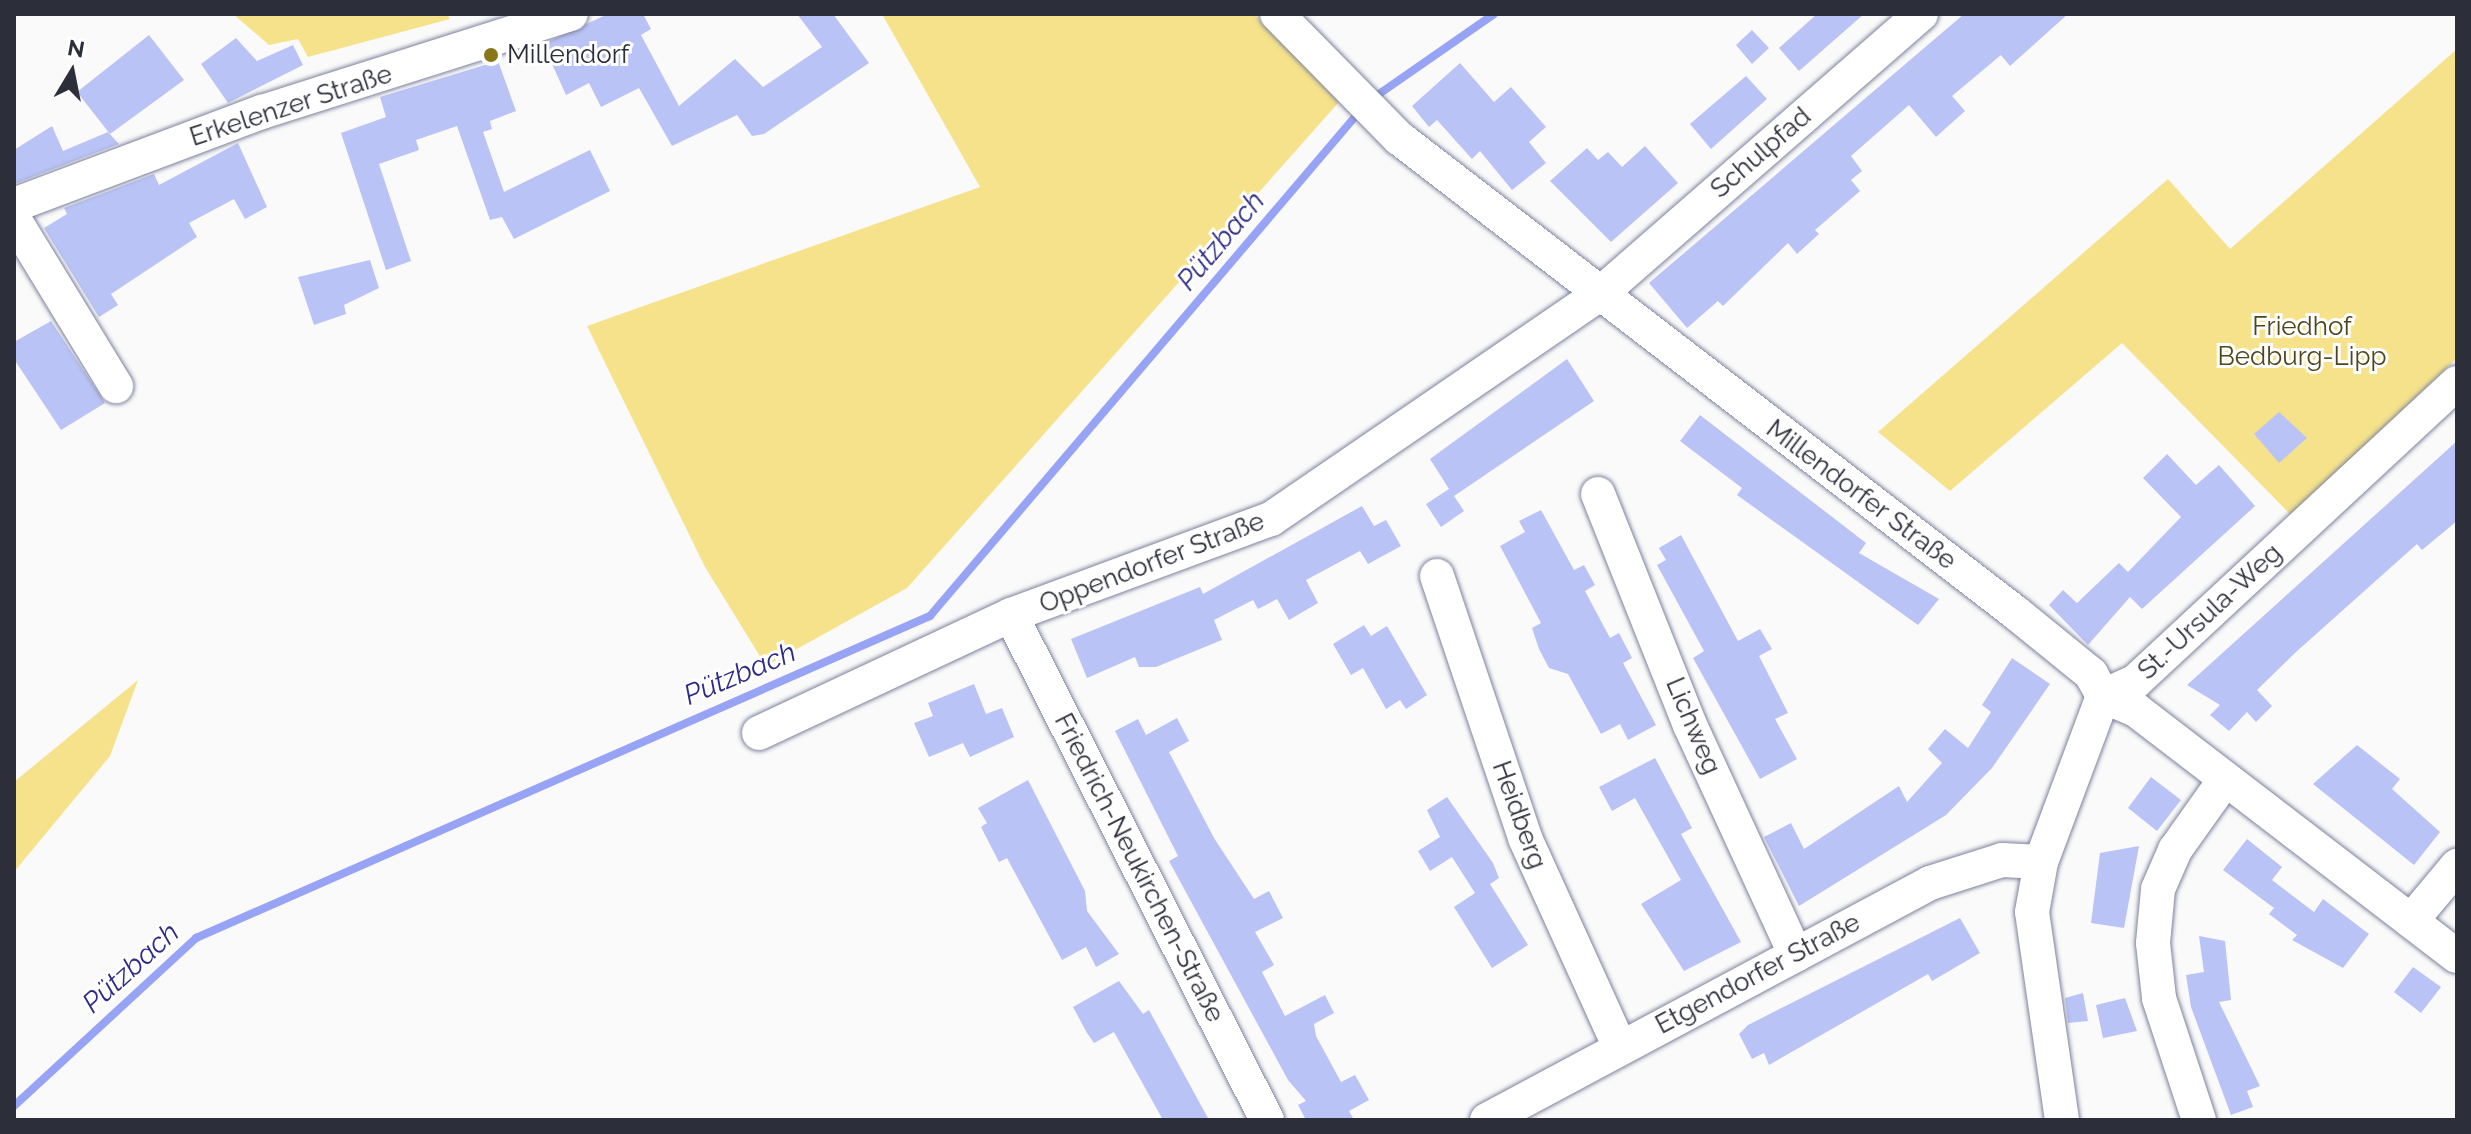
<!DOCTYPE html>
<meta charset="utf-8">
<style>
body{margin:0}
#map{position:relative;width:2471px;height:1134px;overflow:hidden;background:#fafafa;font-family:Raleway,sans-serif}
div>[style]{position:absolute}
.green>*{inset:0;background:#f5e28b}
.stream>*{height:8px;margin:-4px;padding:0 4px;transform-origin:4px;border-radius:4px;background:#97a3f4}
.building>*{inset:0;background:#bac3f5}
.roads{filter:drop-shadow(0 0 2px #7d829e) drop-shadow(0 0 2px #7d829e)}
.minor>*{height:34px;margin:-17px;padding:0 17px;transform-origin:17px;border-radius:17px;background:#fff}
.dots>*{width:22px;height:22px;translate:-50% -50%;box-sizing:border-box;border:4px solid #fff;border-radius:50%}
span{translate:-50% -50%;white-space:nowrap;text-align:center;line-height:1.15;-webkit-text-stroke:6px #fff;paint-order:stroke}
.poi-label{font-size:26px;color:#2c2e3a}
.left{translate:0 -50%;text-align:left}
.street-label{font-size:26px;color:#2c2e3a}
.park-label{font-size:26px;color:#4f461e}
.water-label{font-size:28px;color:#2d2b87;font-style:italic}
.frame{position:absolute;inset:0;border:16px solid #2c2e3a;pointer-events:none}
.north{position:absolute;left:32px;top:32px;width:80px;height:80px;-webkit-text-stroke:6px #fff;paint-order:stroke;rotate:10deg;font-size:22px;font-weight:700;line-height:32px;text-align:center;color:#2c2e3a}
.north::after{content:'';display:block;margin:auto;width:28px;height:36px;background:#2c2e3a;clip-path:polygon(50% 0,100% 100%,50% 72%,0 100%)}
</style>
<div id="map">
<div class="green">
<div style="clip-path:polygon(233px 14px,447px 14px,450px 19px,308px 57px,298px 39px,269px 45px)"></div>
<div style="clip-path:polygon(882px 14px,1254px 14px,1339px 102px,907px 588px,766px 666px,705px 567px,587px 326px,980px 187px)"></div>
<div style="clip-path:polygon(2457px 49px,2457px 358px,2291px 515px,2122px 343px,1950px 491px,1878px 432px,2168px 179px,2230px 249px)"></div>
<div style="clip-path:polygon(138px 680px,110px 756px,14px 872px,14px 782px)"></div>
</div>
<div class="stream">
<div style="left:1379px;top:94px;width:140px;rotate:-34.8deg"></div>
<div style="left:14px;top:1106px;width:248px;rotate:-42.7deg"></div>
<div style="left:196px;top:938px;width:802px;rotate:-23.69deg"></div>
<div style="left:930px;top:616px;width:654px;rotate:-49.59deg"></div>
</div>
<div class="building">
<div style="clip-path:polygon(608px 14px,643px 14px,651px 29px,641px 35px,679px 106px,735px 59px,763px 87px,822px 47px,797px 14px,833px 14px,869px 63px,764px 134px,752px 136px,737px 115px,672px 146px,639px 88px,601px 107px,589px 83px,566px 95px,543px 44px)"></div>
<div style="clip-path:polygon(1817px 14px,1864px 14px,1799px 71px,1779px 48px)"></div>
<div style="clip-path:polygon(1964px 14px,2068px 14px,2010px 66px,2001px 55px,1952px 96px,1965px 111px,1936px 137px,1909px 105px,1851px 156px,1862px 171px,1851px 180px,1860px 191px,1815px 230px,1819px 234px,1797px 254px,1788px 243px,1723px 306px,1718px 301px,1687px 328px,1649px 283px)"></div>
<div style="clip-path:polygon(1752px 30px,1769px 48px,1752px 64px,1736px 45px)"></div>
<div style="clip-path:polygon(149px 35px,184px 80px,110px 134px,77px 92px)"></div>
<div style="clip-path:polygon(236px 38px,257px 61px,293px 45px,303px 65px,228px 103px,201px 64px)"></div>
<div style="clip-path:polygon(498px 61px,516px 111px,490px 121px,492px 129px,483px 132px,504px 192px,590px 150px,610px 191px,514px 239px,502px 217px,490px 220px,457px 126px,416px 140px,419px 150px,379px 164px,411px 261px,386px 270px,341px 133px,386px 117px,380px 97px)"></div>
<div style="clip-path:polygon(1460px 63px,1494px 102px,1511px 87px,1546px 127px,1529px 142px,1546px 163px,1512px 190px,1480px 151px,1472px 159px,1437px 120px,1429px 127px,1412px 106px)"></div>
<div style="clip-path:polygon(1746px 76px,1767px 99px,1711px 149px,1690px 124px)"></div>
<div style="clip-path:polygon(52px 126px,63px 151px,108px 132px,119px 144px,14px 184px,14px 150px)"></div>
<div style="clip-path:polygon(238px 143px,267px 207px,245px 219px,234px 199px,189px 223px,197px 237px,111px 294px,118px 305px,99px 317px,44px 228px,67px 214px,64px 208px,154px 174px,159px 185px)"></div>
<div style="clip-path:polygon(1645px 146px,1678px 183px,1611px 242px,1550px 181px,1587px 148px,1598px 160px,1608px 152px,1622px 167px)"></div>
<div style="clip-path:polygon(370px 260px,379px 288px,344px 305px,346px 314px,314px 325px,298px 277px)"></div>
<div style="clip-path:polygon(51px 321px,105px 403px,61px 430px,14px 359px,14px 342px)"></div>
<div style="clip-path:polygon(1567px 359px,1594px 401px,1454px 496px,1464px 511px,1441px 527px,1426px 504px,1449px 489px,1430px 459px)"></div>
<div style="clip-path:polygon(2279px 412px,2307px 438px,2279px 463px,2254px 434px)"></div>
<div style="clip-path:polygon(1700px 415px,1866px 543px,1859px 553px,1939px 599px,1918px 625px,1737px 495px,1742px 488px,1680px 441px)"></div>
<div style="clip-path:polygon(2457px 441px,2457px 521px,2422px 550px,2417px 544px,2296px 652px,2257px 690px,2272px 706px,2256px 722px,2247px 712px,2229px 731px,2210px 715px,2220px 705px,2187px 685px)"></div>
<div style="clip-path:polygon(2167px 454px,2196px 485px,2219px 465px,2255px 506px,2142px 609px,2130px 597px,2088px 645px,2049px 605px,2063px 590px,2077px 603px,2119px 563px,2128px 572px,2181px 517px,2143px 478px)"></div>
<div style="clip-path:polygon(1362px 506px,1374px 526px,1386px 520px,1401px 546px,1368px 564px,1360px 551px,1306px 580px,1318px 603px,1289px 620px,1277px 599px,1258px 609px,1253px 600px,1214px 620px,1222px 640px,1156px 667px,1139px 667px,1135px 657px,1087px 678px,1071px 639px,1200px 587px,1203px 594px)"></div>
<div style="clip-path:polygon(1541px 510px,1574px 570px,1584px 565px,1595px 585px,1585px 591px,1610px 638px,1619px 633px,1632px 658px,1623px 663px,1656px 725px,1628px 740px,1620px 724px,1601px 734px,1568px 674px,1549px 668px,1539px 649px,1532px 628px,1541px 623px,1500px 546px,1525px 532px,1519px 521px)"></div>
<div style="clip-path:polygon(1681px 535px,1738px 641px,1760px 629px,1772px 649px,1759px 656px,1788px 713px,1775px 719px,1797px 759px,1760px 779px,1693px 658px,1704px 651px,1657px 565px,1666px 560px,1659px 548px)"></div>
<div style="clip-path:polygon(1364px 625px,1371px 636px,1387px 626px,1427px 695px,1406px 709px,1400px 700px,1386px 709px,1363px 668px,1351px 675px,1333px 644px)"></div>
<div style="clip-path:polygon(2012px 658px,2050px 684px,1992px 768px,1946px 815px,1799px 906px,1764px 837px,1791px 823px,1804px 849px,1899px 786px,1907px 802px,1942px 763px,1928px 749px,1945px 729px,1968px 748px,1991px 712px,1982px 705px)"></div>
<div style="clip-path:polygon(974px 684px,986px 714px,1002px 708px,1014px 737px,970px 757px,963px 743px,929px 757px,914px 723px,933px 716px,928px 703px)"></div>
<div style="clip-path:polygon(1177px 718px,1189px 741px,1169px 752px,1214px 838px,1254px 899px,1269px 891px,1283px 918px,1255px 932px,1274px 965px,1262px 972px,1285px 1016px,1325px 995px,1334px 1013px,1314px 1024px,1316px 1036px,1341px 1082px,1355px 1075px,1369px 1100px,1349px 1111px,1354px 1120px,1306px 1120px,1298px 1105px,1306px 1101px,1288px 1080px,1169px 861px,1178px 856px,1115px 731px,1138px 719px,1146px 735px)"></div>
<div style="clip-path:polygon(2357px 745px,2400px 779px,2392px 789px,2440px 832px,2414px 865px,2313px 784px)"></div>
<div style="clip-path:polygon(1655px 758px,1692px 828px,1681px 834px,1741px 942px,1684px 971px,1641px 904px,1681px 880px,1635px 798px,1612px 811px,1599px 787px)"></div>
<div style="clip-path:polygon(2151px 777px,2181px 800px,2157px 831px,2128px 808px)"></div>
<div style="clip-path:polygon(1028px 780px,1085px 891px,1087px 911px,1119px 954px,1096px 967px,1086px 947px,1062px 960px,1007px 858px,999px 862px,981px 827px,987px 823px,978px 808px)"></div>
<div style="clip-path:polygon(1447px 797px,1493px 863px,1499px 878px,1490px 884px,1528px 945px,1492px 968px,1454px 907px,1475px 893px,1452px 857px,1430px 871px,1418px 851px,1440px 837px,1427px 810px)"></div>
<div style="clip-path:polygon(2247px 839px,2282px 867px,2272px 880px,2314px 912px,2323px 899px,2369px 934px,2343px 968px,2292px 940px,2297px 935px,2269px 914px,2274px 908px,2223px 870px)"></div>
<div style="clip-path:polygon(2139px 846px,2124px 928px,2091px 923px,2100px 853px)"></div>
<div style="clip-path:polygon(1960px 918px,1980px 953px,1932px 981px,1928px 974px,1769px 1065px,1764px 1053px,1752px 1059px,1739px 1034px,1748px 1025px)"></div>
<div style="clip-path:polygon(2199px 936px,2225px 941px,2231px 1000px,2219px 1002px,2260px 1086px,2247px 1091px,2253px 1107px,2231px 1115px,2191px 1007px,2186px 975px,2204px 972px)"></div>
<div style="clip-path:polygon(2413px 967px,2441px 987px,2421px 1013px,2394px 992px)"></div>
<div style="clip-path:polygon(1119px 981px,1143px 1014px,1149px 1010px,1209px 1120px,1163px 1120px,1114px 1032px,1094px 1043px,1087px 1033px,1073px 1007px)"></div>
<div style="clip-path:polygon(2083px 993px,2088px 1021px,2068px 1023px,2065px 998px)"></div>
<div style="clip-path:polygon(2125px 998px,2137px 1031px,2103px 1038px,2096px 1005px)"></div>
</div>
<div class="roads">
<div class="minor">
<div style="left:1277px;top:14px;width:174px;rotate:45.5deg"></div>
<div style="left:1399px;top:138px;width:779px;rotate:37.59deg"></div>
<div style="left:2016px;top:613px;width:97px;rotate:39.1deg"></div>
<div style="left:2091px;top:674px;width:25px;rotate:61deg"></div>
<div style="left:2103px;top:696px;width:36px;rotate:23deg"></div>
<div style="left:2136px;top:710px;width:404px;rotate:37.5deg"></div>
<div style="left:14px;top:205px;width:265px;rotate:-20.6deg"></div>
<div style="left:262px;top:112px;width:324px;rotate:-17.6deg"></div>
<div style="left:14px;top:219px;width:196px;rotate:58.6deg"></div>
<div style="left:1598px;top:494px;width:249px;rotate:68.3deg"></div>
<div style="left:1690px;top:725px;width:253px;rotate:65.3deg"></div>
<div style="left:1437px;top:576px;width:276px;rotate:71.4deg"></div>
<div style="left:1525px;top:838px;width:230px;rotate:65.6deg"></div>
<div style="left:1011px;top:615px;width:566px;rotate:63.12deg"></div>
<div style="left:2103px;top:696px;width:35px;rotate:-24deg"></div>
<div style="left:2135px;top:682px;width:439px;rotate:-42.9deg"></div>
<div style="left:759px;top:733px;width:278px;rotate:-25.1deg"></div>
<div style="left:1011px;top:615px;width:277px;rotate:-20.3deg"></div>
<div style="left:1271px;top:519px;width:399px;rotate:-34.4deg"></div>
<div style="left:1600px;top:294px;width:426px;rotate:-41.1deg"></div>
<div style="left:2411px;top:921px;width:72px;rotate:-50.1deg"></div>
<div style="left:1487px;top:1120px;width:502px;rotate:-28.15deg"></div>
<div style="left:1930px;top:883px;width:76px;rotate:-17.7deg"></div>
<div style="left:2002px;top:860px;width:39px;rotate:3deg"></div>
<div style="left:2062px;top:1120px;width:210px;rotate:-98.2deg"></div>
<div style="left:2032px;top:912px;width:51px;rotate:-79.8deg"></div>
<div style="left:2041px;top:862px;width:177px;rotate:-69.5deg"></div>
<div style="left:2199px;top:1120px;width:128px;rotate:-108.2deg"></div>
<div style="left:2159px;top:998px;width:55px;rotate:-96.2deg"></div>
<div style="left:2153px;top:943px;width:54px;rotate:-84.7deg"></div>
<div style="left:2158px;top:889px;width:43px;rotate:-66.4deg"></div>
<div style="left:2175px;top:850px;width:85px;rotate:-54.6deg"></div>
</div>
</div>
<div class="dots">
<div style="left:491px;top:55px;background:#887619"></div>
</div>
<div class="poi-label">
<span class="left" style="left:507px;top:55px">Millendorf</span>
</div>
<div class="street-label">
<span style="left:291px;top:106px;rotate:-18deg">Erkelenzer Straße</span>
<span style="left:1761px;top:153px;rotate:-41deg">Schulpfad</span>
<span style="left:1861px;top:495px;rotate:37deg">Millendorfer Straße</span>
<span style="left:1152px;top:563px;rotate:-21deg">Oppendorfer Straße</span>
<span style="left:2210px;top:612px;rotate:-43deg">St.-Ursula-Weg</span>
<span style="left:1693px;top:726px;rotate:67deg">Lichweg</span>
<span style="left:1519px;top:815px;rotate:70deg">Heidberg</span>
<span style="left:1139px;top:868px;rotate:63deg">Friedrich-Neukirchen-Straße</span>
<span style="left:1758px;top:974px;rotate:-28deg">Etgendorfer Straße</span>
</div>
<div class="park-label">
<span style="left:2302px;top:342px">Friedhof<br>Bedburg-Lipp</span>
</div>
<div class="water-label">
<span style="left:1221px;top:241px;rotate:-50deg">Pützbach</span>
<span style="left:740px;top:674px;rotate:-23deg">Pützbach</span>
<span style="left:131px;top:968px;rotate:-42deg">Pützbach</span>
</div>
<div class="frame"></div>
<div class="north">N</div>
</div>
